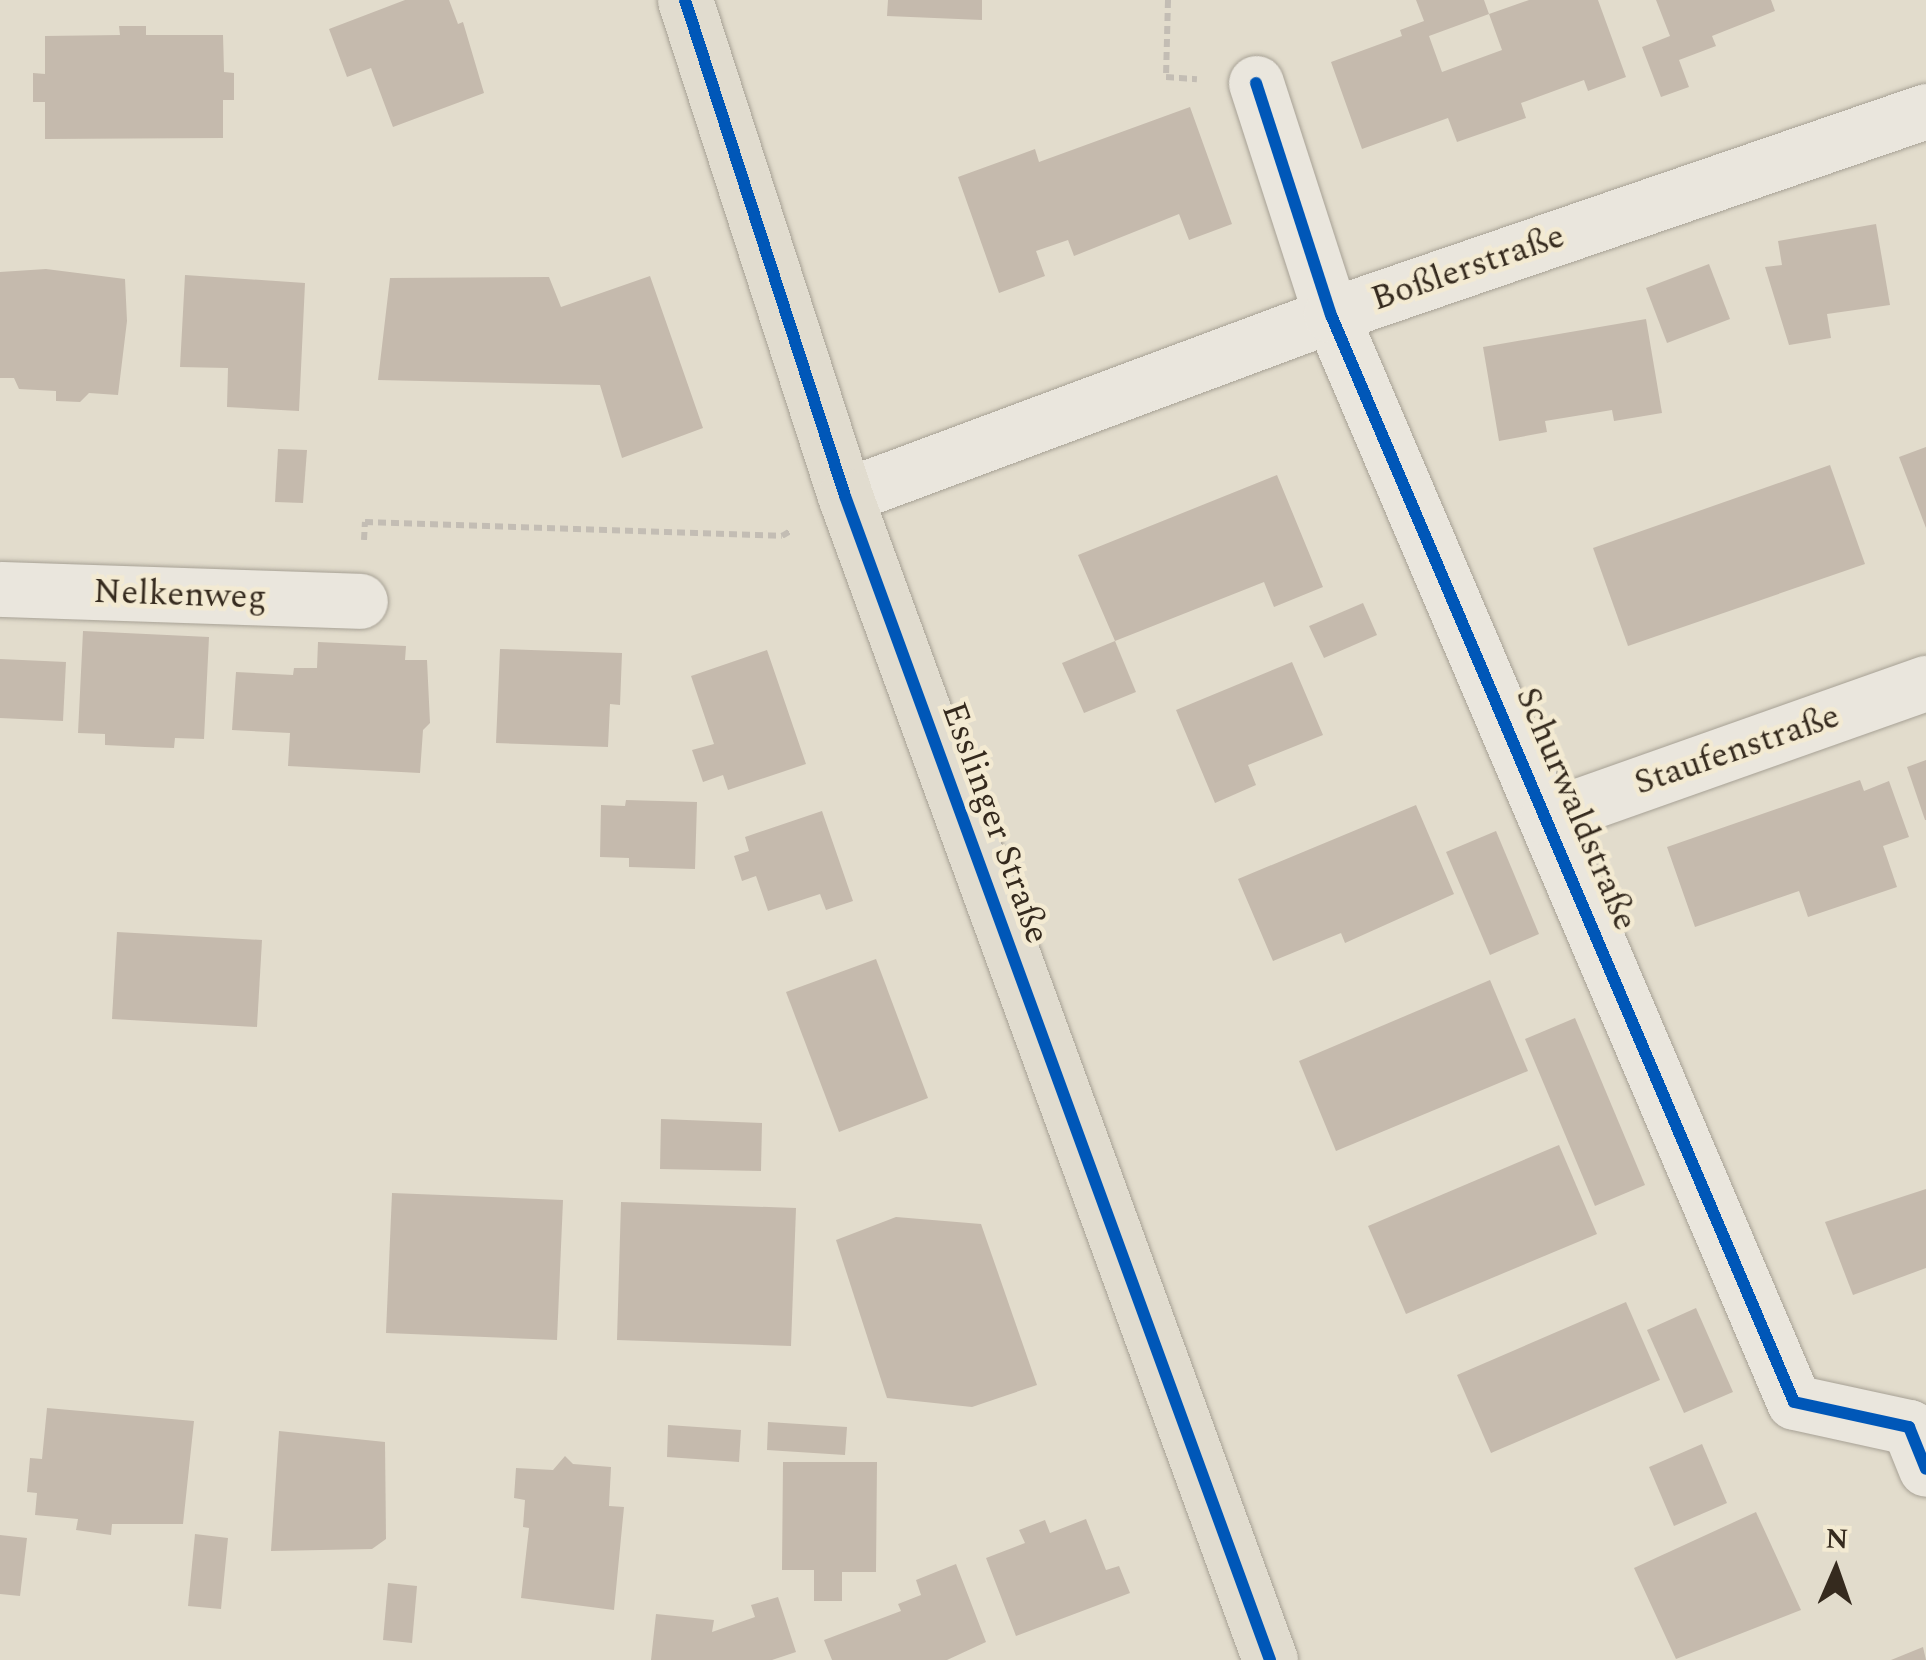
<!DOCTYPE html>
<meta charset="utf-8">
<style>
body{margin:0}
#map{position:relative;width:1926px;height:1660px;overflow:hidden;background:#e2dccc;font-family:Spectral,serif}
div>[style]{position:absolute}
.building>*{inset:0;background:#c5baad}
.path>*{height:6px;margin-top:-3px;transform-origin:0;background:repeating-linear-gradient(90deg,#c3bdb4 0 8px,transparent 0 13px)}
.roads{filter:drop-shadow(0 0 2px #a7a195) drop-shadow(0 0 2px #a7a195)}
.minor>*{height:55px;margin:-27.5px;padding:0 27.5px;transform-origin:27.5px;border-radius:27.5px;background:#eae6dd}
.major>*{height:55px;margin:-27.5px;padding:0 27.5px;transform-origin:27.5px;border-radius:27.5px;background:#e1dccf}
.cycleway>*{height:12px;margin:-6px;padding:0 6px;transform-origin:6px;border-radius:6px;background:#0057b8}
span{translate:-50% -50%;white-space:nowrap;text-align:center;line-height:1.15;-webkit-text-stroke:9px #f3ead2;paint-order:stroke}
.street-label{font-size:35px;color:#352a1e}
.north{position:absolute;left:1786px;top:1520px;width:100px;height:100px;-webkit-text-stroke:8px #f3ead2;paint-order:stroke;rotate:2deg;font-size:28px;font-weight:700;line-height:40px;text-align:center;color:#352a1e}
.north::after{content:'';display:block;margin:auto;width:35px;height:45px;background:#352a1e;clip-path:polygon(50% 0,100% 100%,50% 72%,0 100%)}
</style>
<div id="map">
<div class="building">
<div style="clip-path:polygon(405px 0,449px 0,458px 24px,463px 22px,484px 93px,393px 127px,371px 68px,347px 77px,329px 29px)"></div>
<div style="clip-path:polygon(888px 0,982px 0,982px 20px,887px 16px)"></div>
<div style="clip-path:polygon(1416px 0,1484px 0,1489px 14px,1429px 36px,1442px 72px,1502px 50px,1489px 14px,1529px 0,1598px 0,1626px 77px,1588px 91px,1584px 80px,1521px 103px,1526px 118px,1457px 142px,1448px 118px,1362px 149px,1331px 62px,1402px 36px,1400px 30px,1424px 21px)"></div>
<div style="clip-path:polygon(1656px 0,1771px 0,1775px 11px,1712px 36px,1716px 46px,1679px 60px,1689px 87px,1661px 97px,1642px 47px,1670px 36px)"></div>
<div style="clip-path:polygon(119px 26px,146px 26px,146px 35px,223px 35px,224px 72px,234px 73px,234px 100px,223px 100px,223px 138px,45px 139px,45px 102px,33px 102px,33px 73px,45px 74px,45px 36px,120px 35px)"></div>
<div style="clip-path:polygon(1190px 107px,1232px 224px,1189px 240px,1179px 214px,1074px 256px,1068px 240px,1036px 251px,1045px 276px,999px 293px,958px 177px,1035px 149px,1039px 162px)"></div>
<div style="clip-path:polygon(1876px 224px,1890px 305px,1827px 314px,1831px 338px,1789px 345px,1765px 267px,1782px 265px,1778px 241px)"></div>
<div style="clip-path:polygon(1709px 264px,1730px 319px,1667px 343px,1646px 288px)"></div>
<div style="clip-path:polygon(46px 269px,125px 279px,127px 321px,118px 395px,89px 393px,80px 402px,56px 401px,56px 391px,19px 389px,14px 378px,0 378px,0 272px)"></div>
<div style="clip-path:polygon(185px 275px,305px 283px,299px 411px,227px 407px,228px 368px,180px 367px)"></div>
<div style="clip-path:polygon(650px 276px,703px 428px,622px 458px,600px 385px,378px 380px,390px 278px,549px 277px,561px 307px)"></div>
<div style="clip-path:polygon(1646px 319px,1662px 413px,1614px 421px,1612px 410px,1545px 421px,1547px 432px,1499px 441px,1483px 347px)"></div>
<div style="clip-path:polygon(1926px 447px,1926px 528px,1899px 457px)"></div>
<div style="clip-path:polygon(278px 449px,307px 450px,303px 503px,275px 502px)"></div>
<div style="clip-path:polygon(1830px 465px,1865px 564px,1628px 646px,1593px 548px)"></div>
<div style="clip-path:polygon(1277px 475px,1323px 587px,1274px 607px,1264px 582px,1115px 641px,1078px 555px)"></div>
<div style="clip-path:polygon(1363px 603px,1377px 635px,1324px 658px,1309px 626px)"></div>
<div style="clip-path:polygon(83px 631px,209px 637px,204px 739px,175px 738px,174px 748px,145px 747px,105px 745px,105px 734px,78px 733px)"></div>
<div style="clip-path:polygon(1115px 641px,1136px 692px,1084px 713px,1062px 663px)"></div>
<div style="clip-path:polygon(318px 642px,406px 646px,405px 660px,427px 660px,430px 723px,423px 730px,420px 773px,288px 766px,290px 733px,232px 730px,236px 672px,293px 675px,294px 668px,317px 668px)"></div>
<div style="clip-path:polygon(500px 649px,622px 653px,620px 705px,610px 704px,608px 747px,496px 743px)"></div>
<div style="clip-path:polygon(767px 650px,806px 764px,728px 790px,723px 775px,703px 782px,692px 750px,714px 744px,691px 676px)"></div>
<div style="clip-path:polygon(0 659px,66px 662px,63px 721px,0 718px)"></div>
<div style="clip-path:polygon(1292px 662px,1323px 735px,1248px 765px,1256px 785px,1215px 803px,1176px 710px)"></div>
<div style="clip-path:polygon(1926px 760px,1926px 820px,1925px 820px,1907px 767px)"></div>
<div style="clip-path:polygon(1860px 780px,1864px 791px,1889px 781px,1909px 837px,1883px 846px,1897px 887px,1808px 917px,1799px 891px,1695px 927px,1667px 847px)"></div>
<div style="clip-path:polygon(626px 800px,697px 802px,695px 869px,629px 867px,629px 858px,600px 857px,601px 805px,625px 806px)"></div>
<div style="clip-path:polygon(1416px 805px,1454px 894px,1345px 943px,1341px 933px,1273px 961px,1238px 879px)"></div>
<div style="clip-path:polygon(822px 811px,853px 901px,826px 910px,820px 894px,768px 911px,756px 876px,742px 881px,734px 856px,749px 851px,745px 837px)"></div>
<div style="clip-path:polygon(1496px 831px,1539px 934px,1490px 955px,1446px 852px)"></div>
<div style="clip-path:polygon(117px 932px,262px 940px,257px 1027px,112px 1019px)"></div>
<div style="clip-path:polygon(876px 959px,928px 1098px,839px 1132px,786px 992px)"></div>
<div style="clip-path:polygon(1490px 980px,1528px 1071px,1336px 1151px,1299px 1061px)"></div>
<div style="clip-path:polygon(1575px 1018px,1645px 1185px,1595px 1206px,1525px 1039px)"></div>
<div style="clip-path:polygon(661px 1119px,762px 1123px,761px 1171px,660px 1169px)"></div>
<div style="clip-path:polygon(1559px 1145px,1597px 1234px,1406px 1314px,1368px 1226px)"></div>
<div style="clip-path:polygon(1926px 1189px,1926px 1268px,1853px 1295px,1825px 1222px)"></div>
<div style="clip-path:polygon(392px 1193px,563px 1200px,557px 1340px,386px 1333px)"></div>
<div style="clip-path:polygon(621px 1202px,796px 1208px,791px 1346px,617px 1340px)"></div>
<div style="clip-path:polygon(896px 1217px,981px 1224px,1037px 1385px,972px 1407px,887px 1398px,836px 1240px)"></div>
<div style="clip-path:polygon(1626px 1302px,1660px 1380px,1491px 1453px,1457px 1375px)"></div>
<div style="clip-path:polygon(1696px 1308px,1733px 1392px,1684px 1413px,1647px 1330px)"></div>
<div style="clip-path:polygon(47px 1408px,194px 1421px,183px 1524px,112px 1524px,111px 1535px,76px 1530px,78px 1519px,35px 1515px,37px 1493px,27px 1492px,30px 1458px,42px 1459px)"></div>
<div style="clip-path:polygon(768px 1422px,847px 1427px,845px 1455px,767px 1450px)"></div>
<div style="clip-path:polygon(668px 1425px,741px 1430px,739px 1462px,667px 1457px)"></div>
<div style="clip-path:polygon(279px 1431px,385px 1442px,386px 1539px,372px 1549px,271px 1551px)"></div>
<div style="clip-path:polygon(1702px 1444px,1727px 1503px,1674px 1526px,1649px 1467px)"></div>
<div style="clip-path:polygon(565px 1456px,573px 1464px,611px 1467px,609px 1506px,624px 1507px,614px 1610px,521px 1598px,529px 1528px,523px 1527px,525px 1500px,514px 1498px,516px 1468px,553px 1470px)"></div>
<div style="clip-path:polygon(783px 1462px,877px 1462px,876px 1572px,842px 1572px,842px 1601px,814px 1601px,814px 1570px,782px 1570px)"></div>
<div style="clip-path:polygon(1756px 1512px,1801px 1610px,1676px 1659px,1634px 1568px)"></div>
<div style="clip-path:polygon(1086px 1519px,1106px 1570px,1119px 1566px,1130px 1593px,1016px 1636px,986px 1558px,1025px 1543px,1019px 1530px,1045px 1520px,1050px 1533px)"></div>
<div style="clip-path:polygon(195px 1534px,228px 1538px,221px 1609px,188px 1606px)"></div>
<div style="clip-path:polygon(0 1535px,27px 1538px,20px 1596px,0 1594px)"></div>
<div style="clip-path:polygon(956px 1564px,986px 1642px,947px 1660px,832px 1660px,824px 1640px,901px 1611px,898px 1604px,921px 1595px,916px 1580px)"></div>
<div style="clip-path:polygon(388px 1583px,417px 1586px,412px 1643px,383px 1640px)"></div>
<div style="clip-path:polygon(778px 1597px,796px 1652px,772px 1660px,651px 1660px,656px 1614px,714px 1620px,712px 1632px,755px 1617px,751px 1605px)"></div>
<div style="clip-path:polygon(1923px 1647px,1926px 1660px,1891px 1660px)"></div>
</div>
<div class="path">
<div style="left:1168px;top:0;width:77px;rotate:91.5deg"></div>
<div style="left:1166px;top:77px;width:31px;rotate:4deg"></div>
<div style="left:364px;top:540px;width:18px;rotate:-87deg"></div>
<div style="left:365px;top:522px;width:417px;rotate:1.9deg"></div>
<div style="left:782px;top:536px;width:12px;rotate:-31deg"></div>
</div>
<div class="roads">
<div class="minor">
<div style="left:1256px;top:83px;width:244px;rotate:72.1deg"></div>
<div style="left:1331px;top:315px;width:1181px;rotate:66.93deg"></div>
<div style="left:1794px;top:1402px;width:118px;rotate:12.3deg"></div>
<div style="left:1909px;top:1427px;width:45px;rotate:68deg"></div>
<div style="left:845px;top:496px;width:519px;rotate:-20.43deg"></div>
<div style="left:1331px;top:315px;width:629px;rotate:-18.92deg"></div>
<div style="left:0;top:589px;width:360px;rotate:1.9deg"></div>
<div style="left:1547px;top:817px;width:402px;rotate:-19.5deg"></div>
</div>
<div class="major">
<div style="left:685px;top:0;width:521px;rotate:72.12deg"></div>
<div style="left:845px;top:496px;width:1239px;rotate:69.94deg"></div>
</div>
</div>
<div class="cycleway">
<div style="left:685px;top:0;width:521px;rotate:72.12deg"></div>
<div style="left:845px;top:496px;width:1239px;rotate:69.94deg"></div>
<div style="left:1256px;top:83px;width:244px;rotate:72.1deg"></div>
<div style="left:1331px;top:315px;width:1181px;rotate:66.93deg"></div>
<div style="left:1794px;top:1402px;width:118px;rotate:12.3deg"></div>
<div style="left:1909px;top:1427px;width:45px;rotate:68deg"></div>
</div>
<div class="street-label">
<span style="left:1468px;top:268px;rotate:-19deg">Boßlerstraße</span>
<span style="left:180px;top:595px;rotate:2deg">Nelkenweg</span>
<span style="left:1737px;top:750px;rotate:-19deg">Staufenstraße</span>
<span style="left:1576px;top:809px;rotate:67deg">Schurwaldstraße</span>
<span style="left:995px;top:823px;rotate:70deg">Esslinger Straße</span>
</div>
<div class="north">N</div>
</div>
